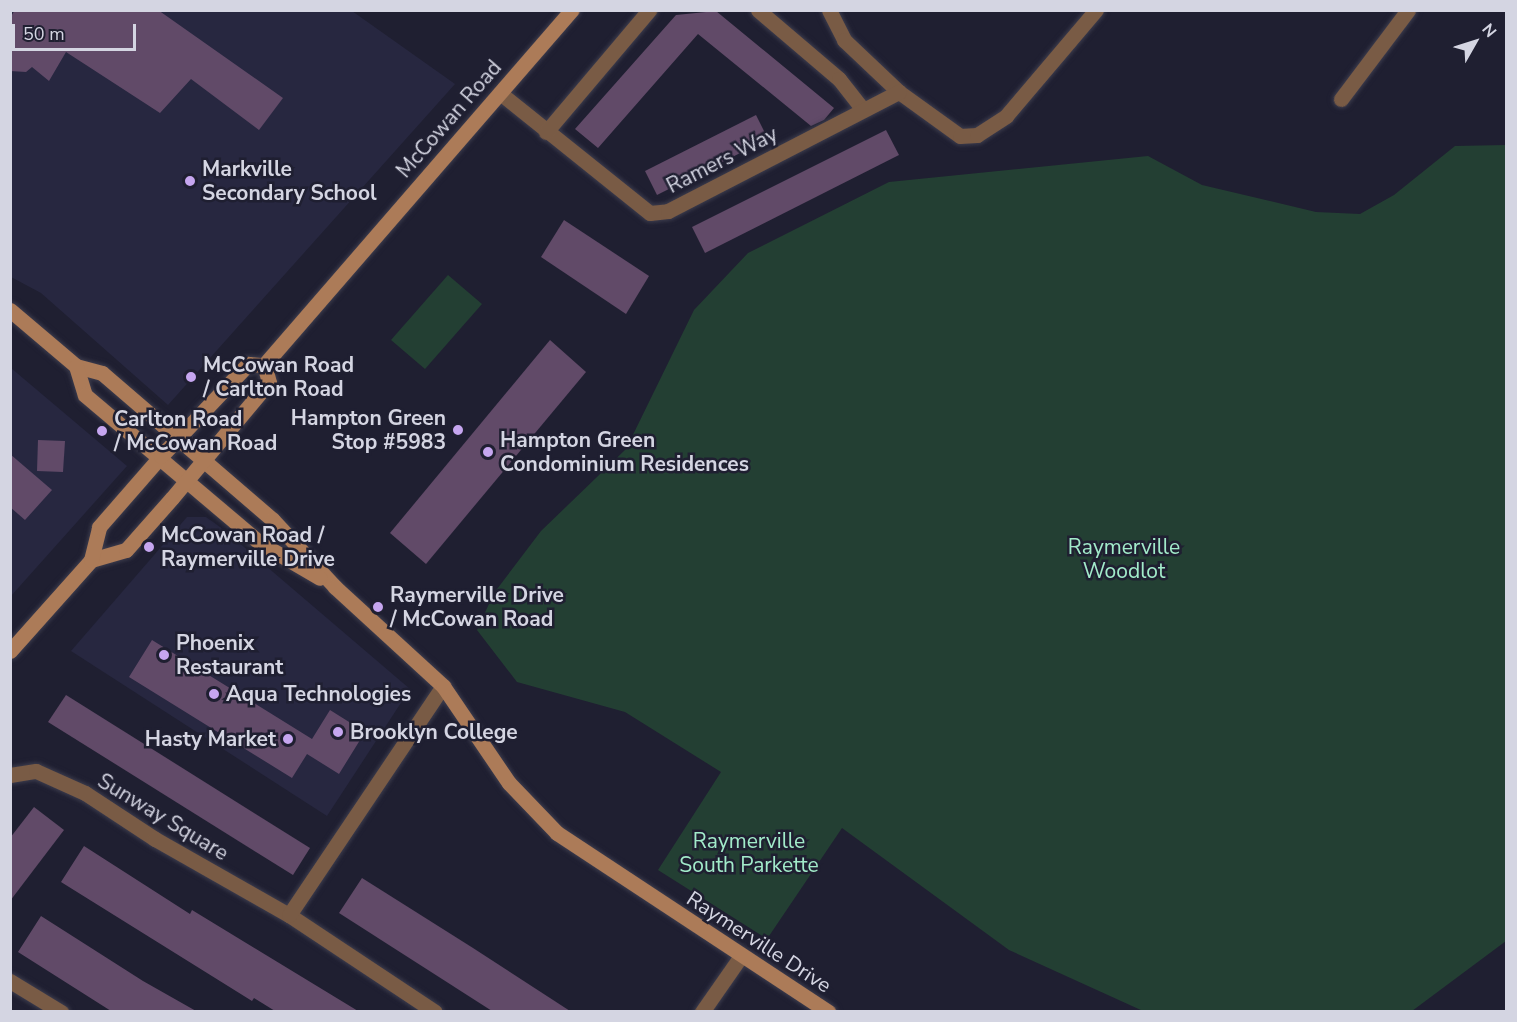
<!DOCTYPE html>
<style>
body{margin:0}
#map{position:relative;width:1517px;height:1022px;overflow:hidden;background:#1f1f31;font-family:"Nunito Sans",sans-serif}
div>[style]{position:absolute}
.built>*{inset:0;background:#272740}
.green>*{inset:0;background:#233f33}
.building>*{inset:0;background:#614a68}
.roads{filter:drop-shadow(0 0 2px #3c3c4d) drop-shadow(0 0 2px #3c3c4d)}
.street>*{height:15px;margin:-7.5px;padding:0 7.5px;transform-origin:7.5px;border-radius:7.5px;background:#795b45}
.secondary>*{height:15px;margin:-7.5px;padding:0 7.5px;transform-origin:7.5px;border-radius:7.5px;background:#ac7b58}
.dots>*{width:16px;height:16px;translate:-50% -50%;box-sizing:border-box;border:3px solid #1f1f31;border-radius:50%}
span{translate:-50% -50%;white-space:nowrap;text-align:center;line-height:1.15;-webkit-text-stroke:5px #1f1f31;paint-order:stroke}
.street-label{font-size:21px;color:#d4d5e2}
.poi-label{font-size:21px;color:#d4d5e2;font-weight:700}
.left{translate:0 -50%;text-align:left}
.right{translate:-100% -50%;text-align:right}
.park-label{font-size:21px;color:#a2ebca}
.frame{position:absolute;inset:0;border:12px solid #d4d5e2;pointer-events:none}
.north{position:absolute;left:1445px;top:12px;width:60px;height:60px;-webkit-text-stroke:4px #1f1f31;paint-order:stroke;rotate:51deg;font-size:16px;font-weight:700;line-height:24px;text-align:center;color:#d4d5e2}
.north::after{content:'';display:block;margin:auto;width:21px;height:27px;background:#d4d5e2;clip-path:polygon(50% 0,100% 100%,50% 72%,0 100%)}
.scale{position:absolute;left:12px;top:24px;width:124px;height:27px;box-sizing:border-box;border:3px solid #d4d5e2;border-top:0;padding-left:8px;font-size:18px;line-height:21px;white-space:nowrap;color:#d4d5e2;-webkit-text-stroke:4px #1f1f31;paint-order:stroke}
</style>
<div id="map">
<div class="built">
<div style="clip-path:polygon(10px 11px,352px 11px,455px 84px,168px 405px,41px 293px,11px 277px)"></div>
<div style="clip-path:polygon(11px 368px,127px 466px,11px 596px)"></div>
<div style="clip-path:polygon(187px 517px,206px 517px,224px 530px,410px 689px,327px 816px,71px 651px)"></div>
</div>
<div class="green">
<div style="clip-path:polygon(1506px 145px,1506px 941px,1412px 1011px,1143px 1011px,1009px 950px,842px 828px,767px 939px,658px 870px,721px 772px,625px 712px,517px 682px,477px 630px,494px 593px,541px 531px,626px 449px,694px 310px,748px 253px,889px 182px,1148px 156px,1202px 185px,1316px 212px,1360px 214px,1394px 195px,1455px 146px)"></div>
<div style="clip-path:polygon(448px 275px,482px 304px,425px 369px,391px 340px)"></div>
</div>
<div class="building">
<div style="clip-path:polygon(15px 10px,158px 10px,283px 98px,259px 130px,191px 79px,160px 113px,66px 52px,49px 81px,32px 67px,26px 72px,10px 71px,10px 18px)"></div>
<div style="clip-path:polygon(716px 11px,834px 108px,824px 120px,811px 126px,698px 34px,598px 148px,575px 129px,676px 15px)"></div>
<div style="clip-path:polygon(756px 115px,768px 139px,657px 195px,645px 171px)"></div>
<div style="clip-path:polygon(886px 130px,899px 155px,705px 253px,692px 227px)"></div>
<div style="clip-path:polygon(564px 220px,649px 276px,626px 314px,541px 257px)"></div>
<div style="clip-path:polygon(550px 340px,586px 372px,426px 564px,390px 533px)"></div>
<div style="clip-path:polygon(38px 440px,65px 441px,63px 472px,37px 471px)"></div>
<div style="clip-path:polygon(10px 454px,52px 490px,25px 520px,10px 507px)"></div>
<div style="clip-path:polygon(152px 640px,312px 739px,330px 710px,365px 732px,339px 774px,307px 754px,292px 778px,129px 677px)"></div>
<div style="clip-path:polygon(66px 695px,310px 848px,293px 875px,48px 722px)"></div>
<div style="clip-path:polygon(34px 807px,64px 830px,10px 901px,10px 838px)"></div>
<div style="clip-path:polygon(84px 846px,190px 914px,192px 910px,358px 1011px,275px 1011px,254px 998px,252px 1001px,61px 882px)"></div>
<div style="clip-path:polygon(362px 878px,473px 948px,570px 1011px,492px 1011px,339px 913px)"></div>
<div style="clip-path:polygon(41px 916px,143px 981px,196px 1011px,111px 1011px,18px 952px)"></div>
</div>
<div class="roads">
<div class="street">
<div style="left:758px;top:10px;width:106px;rotate:40.4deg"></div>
<div style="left:839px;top:79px;width:39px;rotate:52deg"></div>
<div style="left:829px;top:10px;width:34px;rotate:63deg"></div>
<div style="left:844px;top:40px;width:76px;rotate:43.4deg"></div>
<div style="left:899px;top:92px;width:75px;rotate:35.8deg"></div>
<div style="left:960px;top:136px;width:17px;rotate:-3deg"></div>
<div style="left:977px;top:135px;width:35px;rotate:-33deg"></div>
<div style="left:1006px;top:116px;width:139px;rotate:-49.7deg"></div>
<div style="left:500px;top:93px;width:192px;rotate:38.7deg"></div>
<div style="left:650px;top:213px;width:18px;rotate:-6deg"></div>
<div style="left:668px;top:211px;width:260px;rotate:-27.3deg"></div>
<div style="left:1341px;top:99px;width:111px;rotate:-53deg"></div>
<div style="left:546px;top:132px;width:160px;rotate:-49.8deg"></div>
<div style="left:10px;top:775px;width:26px;rotate:-9deg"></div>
<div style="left:36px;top:771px;width:54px;rotate:24.2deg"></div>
<div style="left:85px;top:793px;width:84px;rotate:33.3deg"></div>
<div style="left:155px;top:839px;width:154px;rotate:29.6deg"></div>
<div style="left:289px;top:915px;width:175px;rotate:33.6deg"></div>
<div style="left:289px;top:915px;width:276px;rotate:-56.1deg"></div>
<div style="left:10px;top:981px;width:60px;rotate:31.3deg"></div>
<div style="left:702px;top:1012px;width:68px;rotate:-55.1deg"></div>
</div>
<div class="secondary">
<div style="left:10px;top:310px;width:87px;rotate:40.3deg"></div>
<div style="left:76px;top:366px;width:27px;rotate:15deg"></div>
<div style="left:102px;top:373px;width:225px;rotate:40.7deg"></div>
<div style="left:273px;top:520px;width:91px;rotate:47.2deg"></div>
<div style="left:335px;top:587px;width:147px;rotate:42.5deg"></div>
<div style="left:443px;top:686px;width:117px;rotate:55.8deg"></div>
<div style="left:509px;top:783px;width:69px;rotate:46.2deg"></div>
<div style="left:557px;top:833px;width:325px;rotate:33.4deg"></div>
<div style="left:264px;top:365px;width:470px;rotate:-49.1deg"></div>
<div style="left:76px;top:366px;width:30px;rotate:73deg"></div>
<div style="left:85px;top:395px;width:229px;rotate:40.2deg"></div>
<div style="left:260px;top:543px;width:69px;rotate:30.3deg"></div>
<div style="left:91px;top:560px;width:36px;rotate:-16deg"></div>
<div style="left:126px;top:550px;width:69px;rotate:-48.5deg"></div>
<div style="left:172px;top:498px;width:151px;rotate:-50.1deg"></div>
<div style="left:269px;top:382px;width:18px;rotate:-106deg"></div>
<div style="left:10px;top:651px;width:122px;rotate:-48.3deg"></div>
<div style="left:91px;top:560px;width:34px;rotate:-76deg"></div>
<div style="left:99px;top:527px;width:94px;rotate:-48.9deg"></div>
<div style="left:161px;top:456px;width:127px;rotate:-46.6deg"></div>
<div style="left:248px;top:364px;width:16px;rotate:4deg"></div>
</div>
</div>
<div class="dots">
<div style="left:190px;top:181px;background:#c6a6f0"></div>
<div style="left:191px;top:377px;background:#c6a6f0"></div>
<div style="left:458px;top:430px;background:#c6a6f0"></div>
<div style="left:102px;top:431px;background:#c6a6f0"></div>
<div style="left:488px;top:452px;background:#c6a6f0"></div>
<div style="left:149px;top:547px;background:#c6a6f0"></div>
<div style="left:378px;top:607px;background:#c6a6f0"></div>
<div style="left:164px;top:655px;background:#c6a6f0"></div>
<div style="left:214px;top:694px;background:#c6a6f0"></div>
<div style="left:338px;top:732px;background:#c6a6f0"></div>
<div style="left:288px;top:739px;background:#c6a6f0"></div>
</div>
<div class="street-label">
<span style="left:449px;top:119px;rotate:-49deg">McCowan Road</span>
<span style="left:722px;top:160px;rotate:-27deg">Ramers Way</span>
<span style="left:163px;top:817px;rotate:31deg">Sunway Square</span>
<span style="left:759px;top:942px;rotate:33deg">Raymerville Drive</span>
</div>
<div class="poi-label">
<span class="left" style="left:202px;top:181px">Markville<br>Secondary School</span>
<span class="left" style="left:203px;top:377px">McCowan Road<br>/ Carlton Road</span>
<span class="right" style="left:446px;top:430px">Hampton Green<br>Stop #5983</span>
<span class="left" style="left:114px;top:431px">Carlton Road<br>/ McCowan Road</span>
<span class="left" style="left:500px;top:452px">Hampton Green<br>Condominium Residences</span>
<span class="left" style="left:161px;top:547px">McCowan Road /<br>Raymerville Drive</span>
<span class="left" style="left:390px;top:607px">Raymerville Drive<br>/ McCowan Road</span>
<span class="left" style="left:176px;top:655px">Phoenix<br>Restaurant</span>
<span class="left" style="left:226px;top:694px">Aqua Technologies</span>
<span class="left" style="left:350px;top:732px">Brooklyn College</span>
<span class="right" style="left:276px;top:739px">Hasty Market</span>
</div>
<div class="park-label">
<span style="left:1124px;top:559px">Raymerville<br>Woodlot</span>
<span style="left:749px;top:853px">Raymerville<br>South Parkette</span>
</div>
<div class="frame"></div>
<div class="north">N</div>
<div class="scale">50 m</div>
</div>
